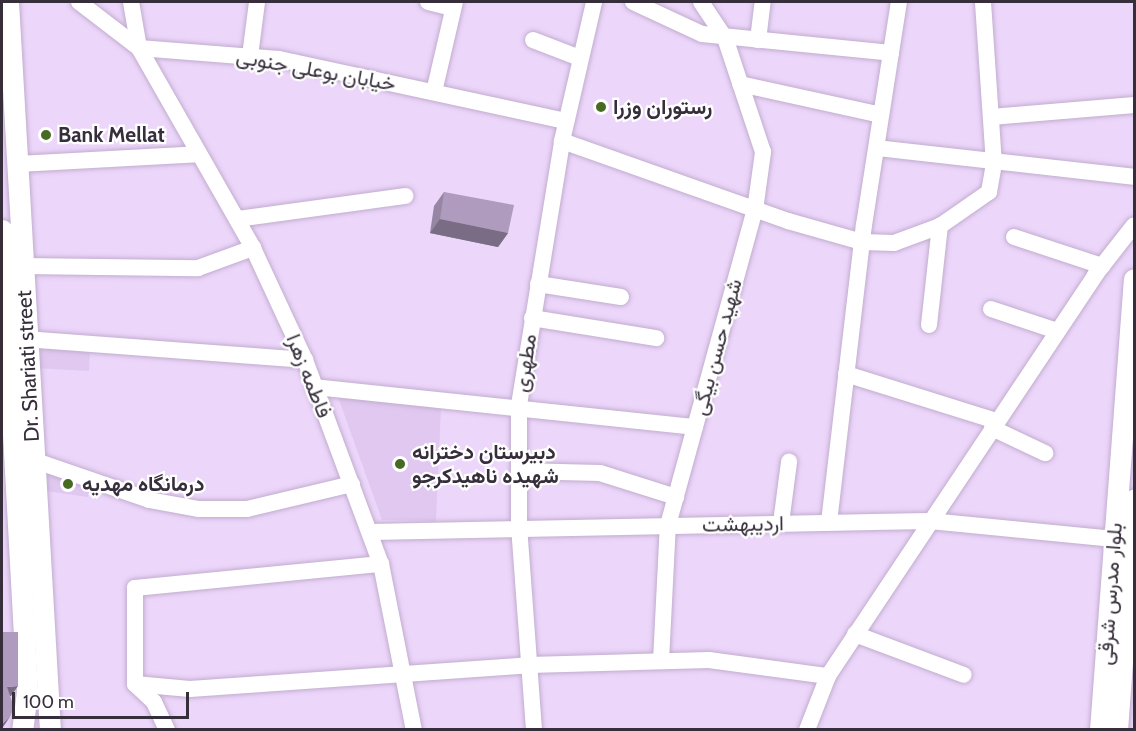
<!DOCTYPE html>
<meta charset="utf-8">
<style>
body{margin:0}
#map{position:relative;width:1136px;height:731px;overflow:hidden;background:#ecd6fa;font-family:Cabin,Vazirmatn,sans-serif}
div>[style]{position:absolute}
.built>*{inset:0;background:#e0c8f0}
.roads{filter:drop-shadow(0 0 2px #c1adcf) drop-shadow(0 0 2px #c1adcf)}
.minor>*{height:16px;margin:-8px;padding:0 8px;transform-origin:8px;border-radius:8px;background:#fff}
.major>*{height:21px;margin:-10.5px;padding:0 10.5px;transform-origin:10.5px;border-radius:10.5px;background:#fff}
.wall>*{inset:0;background:#9685a3}
.shaded-wall>*{inset:0;background:#7a6c84}
.building>*{inset:0;background:#af9bbd}
.dots>*{width:16px;height:16px;translate:-50% -50%;box-sizing:border-box;border:3px solid #fff;border-radius:50%}
span{translate:-50% -50%;white-space:nowrap;text-align:center;line-height:1.15;-webkit-text-stroke:4.5px #fff;paint-order:stroke}
.street-label{font-size:21px;color:#362e3b}
.poi-label{font-size:21px;color:#362e3b;font-weight:700}
.left{translate:0 -50%;text-align:left}
.frame{position:absolute;inset:0;border:3px solid #362e3b;pointer-events:none}
.scale{position:absolute;left:12px;top:692px;width:177px;height:27px;box-sizing:border-box;border:3px solid #362e3b;border-top:0;padding-left:8px;font-size:18px;line-height:21px;white-space:nowrap;color:#362e3b;-webkit-text-stroke:4px #fff;paint-order:stroke}
</style>
<div id="map">
<div class="built">
<div style="clip-path:polygon(36px 344px,90px 347px,89px 371px,35px 368px)"></div>
<div style="clip-path:polygon(338px 397px,441px 407px,436px 521px,382px 520px)"></div>
<div style="clip-path:polygon(48px 471px,91px 477px,88px 497px,46px 491px)"></div>
</div>
<div class="roads">
<div class="minor">
<div style="left:79px;top:2px;width:76px;rotate:37.5deg"></div>
<div style="left:139px;top:48px;width:140px;rotate:4.5deg"></div>
<div style="left:279px;top:59px;width:294px;rotate:12.2deg"></div>
<div style="left:131px;top:2px;width:47px;rotate:80.1deg"></div>
<div style="left:139px;top:48px;width:230px;rotate:60.3deg"></div>
<div style="left:253px;top:248px;width:123px;rotate:65.1deg"></div>
<div style="left:305px;top:360px;width:218px;rotate:69.6deg"></div>
<div style="left:381px;top:564px;width:169px;rotate:78.8deg"></div>
<div style="left:428px;top:2px;width:25px;rotate:14deg"></div>
<div style="left:633px;top:2px;width:76px;rotate:24.9deg"></div>
<div style="left:702px;top:34px;width:190px;rotate:5.7deg"></div>
<div style="left:533px;top:40px;width:50px;rotate:21deg"></div>
<div style="left:758px;top:40px;width:38px;rotate:-83deg"></div>
<div style="left:250px;top:56px;width:54px;rotate:-82.6deg"></div>
<div style="left:740px;top:84px;width:144px;rotate:12.4deg"></div>
<div style="left:434px;top:92px;width:92px;rotate:-76.9deg"></div>
<div style="left:991px;top:117px;width:144px;rotate:-4.8deg"></div>
<div style="left:562px;top:141px;width:240px;rotate:19.5deg"></div>
<div style="left:788px;top:221px;width:77px;rotate:15.8deg"></div>
<div style="left:862px;top:242px;width:32px;rotate:2deg"></div>
<div style="left:894px;top:243px;width:49px;rotate:-20.3deg"></div>
<div style="left:940px;top:226px;width:60px;rotate:-34.8deg"></div>
<div style="left:989px;top:192px;width:28px;rotate:-80deg"></div>
<div style="left:994px;top:164px;width:162px;rotate:-93.9deg"></div>
<div style="left:877px;top:148px;width:259px;rotate:6.4deg"></div>
<div style="left:17px;top:164px;width:182px;rotate:-3.1deg"></div>
<div style="left:237px;top:219px;width:170px;rotate:-7.8deg"></div>
<div style="left:1014px;top:237px;width:93px;rotate:18.2deg"></div>
<div style="left:22px;top:266px;width:176px;rotate:0.7deg"></div>
<div style="left:198px;top:268px;width:59px;rotate:-20deg"></div>
<div style="left:538px;top:284px;width:84px;rotate:8.9deg"></div>
<div style="left:991px;top:309px;width:70px;rotate:18.4deg"></div>
<div style="left:532px;top:318px;width:126px;rotate:9.2deg"></div>
<div style="left:929px;top:325px;width:100px;rotate:-83.7deg"></div>
<div style="left:26px;top:339px;width:280px;rotate:4.3deg"></div>
<div style="left:846px;top:374px;width:157px;rotate:17.4deg"></div>
<div style="left:314px;top:387px;width:383px;rotate:6deg"></div>
<div style="left:992px;top:428px;width:59px;rotate:25.3deg"></div>
<div style="left:33px;top:460px;width:123px;rotate:19deg"></div>
<div style="left:149px;top:500px;width:51px;rotate:10.2deg"></div>
<div style="left:199px;top:509px;width:48px"></div>
<div style="left:247px;top:509px;width:108px;rotate:-13.4deg"></div>
<div style="left:519px;top:471px;width:81px;rotate:1.4deg"></div>
<div style="left:600px;top:473px;width:80px;rotate:17.5deg"></div>
<div style="left:829px;top:522px;width:299px;rotate:-83.3deg"></div>
<div style="left:864px;top:225px;width:226px;rotate:-81.1deg"></div>
<div style="left:781px;top:523px;width:62px;rotate:-82.5deg"></div>
<div style="left:371px;top:532px;width:559px;rotate:-1.13deg"></div>
<div style="left:930px;top:521px;width:185px;rotate:5.6deg"></div>
<div style="left:855px;top:634px;width:116px;rotate:20.6deg"></div>
<div style="left:661px;top:661px;width:136px;rotate:-87.1deg"></div>
<div style="left:668px;top:525px;width:327px;rotate:-74.6deg"></div>
<div style="left:755px;top:210px;width:59px;rotate:-82.1deg"></div>
<div style="left:763px;top:152px;width:120px;rotate:-108.4deg"></div>
<div style="left:725px;top:38px;width:43px;rotate:-123.7deg"></div>
<div style="left:135px;top:684px;width:55px;rotate:5.2deg"></div>
<div style="left:190px;top:689px;width:340px;rotate:-4deg"></div>
<div style="left:529px;top:665px;width:180px;rotate:-1.6deg"></div>
<div style="left:709px;top:660px;width:120px;rotate:7.7deg"></div>
<div style="left:167px;top:730px;width:31px;rotate:-115deg"></div>
<div style="left:154px;top:702px;width:26px;rotate:-137deg"></div>
<div style="left:135px;top:684px;width:96px;rotate:-90deg"></div>
<div style="left:135px;top:588px;width:247px;rotate:-5.6deg"></div>
<div style="left:534px;top:730px;width:203px;rotate:-94.2deg"></div>
<div style="left:519px;top:528px;width:123px;rotate:-90deg"></div>
<div style="left:519px;top:405px;width:267px;rotate:-80.7deg"></div>
<div style="left:562px;top:141px;width:143px;rotate:-77deg"></div>
<div style="left:807px;top:730px;width:58px;rotate:-68.7deg"></div>
<div style="left:828px;top:676px;width:482px;rotate:-56.3deg"></div>
<div style="left:1095px;top:275px;width:63px;rotate:-52deg"></div>
</div>
<div class="major">
<div style="left:8px;top:2px;width:729px;rotate:86.7deg"></div>
<div style="left:2px;top:230px;width:462px;rotate:86.9deg"></div>
<div style="left:27px;top:691px;width:39px;rotate:97deg"></div>
<div style="left:1100px;top:730px;width:452px;rotate:-85.7deg"></div>
<div style="left:1117px;top:730px;width:231px;rotate:-85.8deg"></div>
</div>
</div>
<div class="wall">
<div style="clip-path:polygon(444px 192px,508px 233px,498px 247px,430px 233px,434px 206px)"></div>
</div>
<div class="shaded-wall">
<div style="clip-path:polygon(440px 219px,508px 233px,498px 247px,430px 233px)"></div>
<div style="clip-path:polygon(18px 686px,11px 696px,2px 696px,7px 687px)"></div>
<div style="clip-path:polygon(10px 717px,3px 727px,2px 729px,2px 724px)"></div>
</div>
<div class="building">
<div style="clip-path:polygon(444px 192px,514px 205px,508px 233px,440px 219px)"></div>
<div style="clip-path:polygon(2px 632px,18px 632px,18px 686px,7px 687px,14px 707px,10px 717px,2px 724px)"></div>
</div>
<div class="dots">
<div style="left:601px;top:107px;background:#486b24"></div>
<div style="left:46px;top:135px;background:#486b24"></div>
<div style="left:400px;top:464px;background:#486b24"></div>
<div style="left:68px;top:484px;background:#486b24"></div>
</div>
<div class="street-label">
<span style="left:316px;top:70px;rotate:10deg">خیابان بوعلی جنوبی</span>
<span style="left:717px;top:347px;rotate:-75deg">شهید حسن بیگی</span>
<span style="left:525px;top:363px;rotate:-81deg">مطهری</span>
<span style="left:28px;top:366px;rotate:-93deg">Dr. Shariati street</span>
<span style="left:309px;top:376px;rotate:68deg">فاطمه زهرا</span>
<span style="left:743px;top:524px;rotate:-1deg">اردیبهشت</span>
<span style="left:1110px;top:594px;rotate:-86deg">بلوار مدرس شرقی</span>
</div>
<div class="poi-label">
<span class="left" style="left:613px;top:107px">رستوران وزرا</span>
<span class="left" style="left:58px;top:135px">Bank Mellat</span>
<span class="left" style="left:412px;top:464px">دبیرستان دخترانه<br>شهیده ناهیدکرجو</span>
<span class="left" style="left:82px;top:484px">درمانگاه مهدیه</span>
</div>
<div class="frame"></div>
<div class="scale">100 m</div>
</div>
